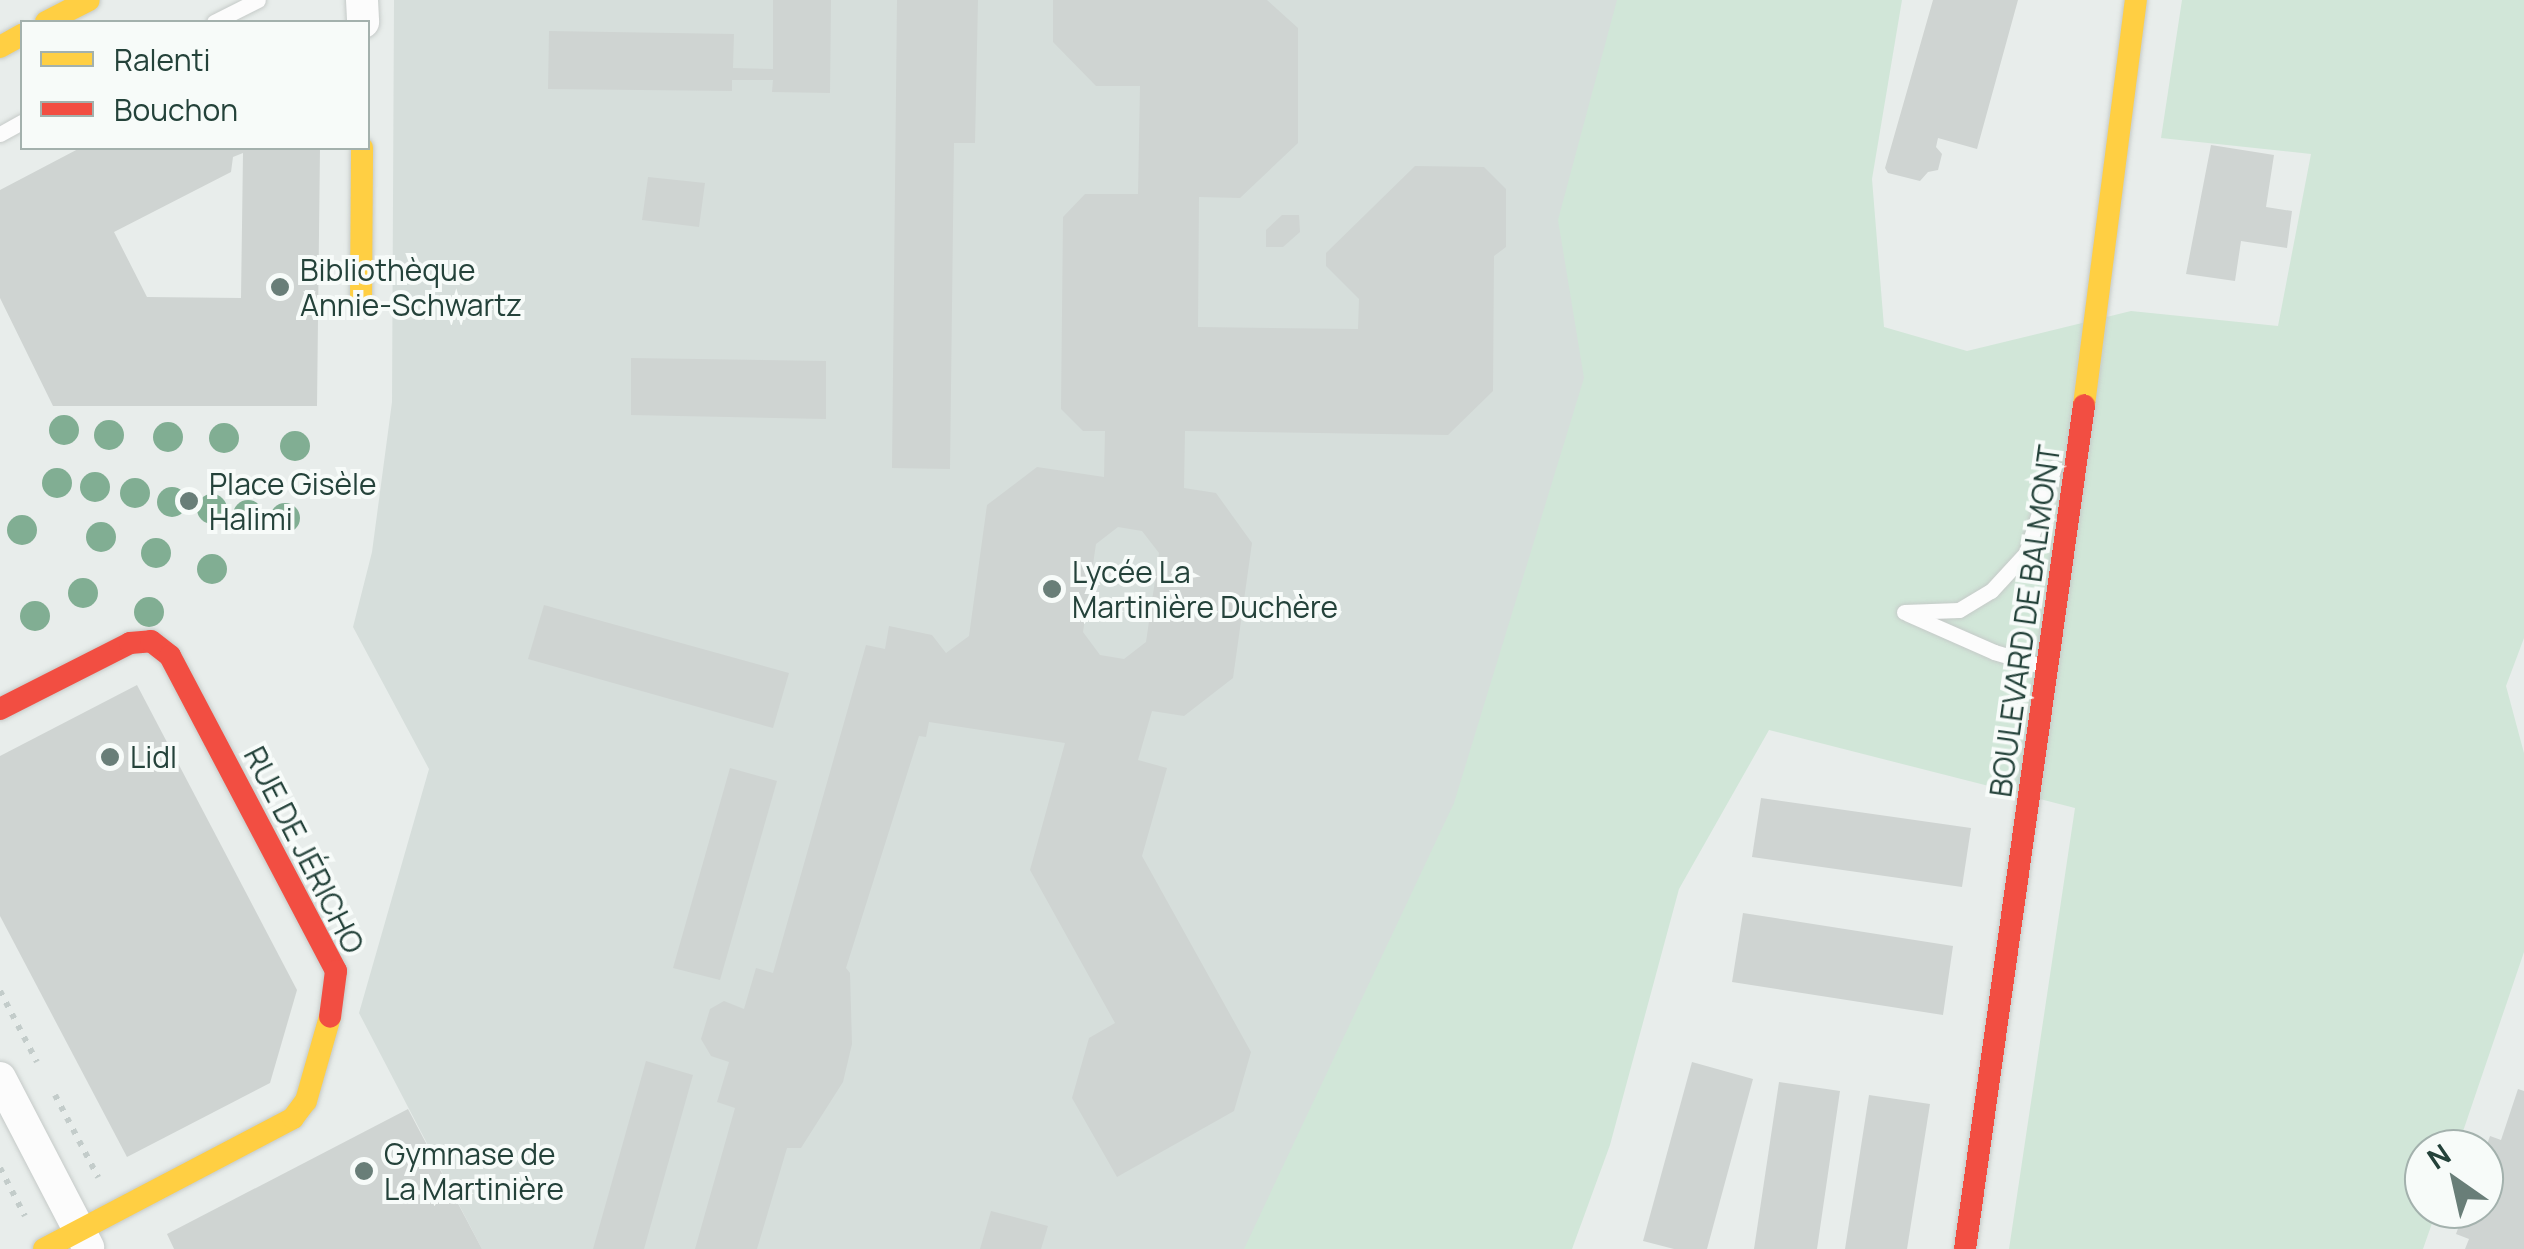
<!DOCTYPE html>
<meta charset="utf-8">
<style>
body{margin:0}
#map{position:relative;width:2524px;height:1249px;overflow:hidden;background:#e8edeb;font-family:Manrope,sans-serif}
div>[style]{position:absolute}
.built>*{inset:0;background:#d6dedb}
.green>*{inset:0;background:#d1e6d8}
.building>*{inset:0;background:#cfd4d2}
.path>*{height:6px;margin-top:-3px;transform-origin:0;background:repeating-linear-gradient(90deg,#c3ccca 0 5px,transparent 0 13px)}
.roads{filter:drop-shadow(0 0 2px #c5cac8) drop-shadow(0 0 2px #c5cac8)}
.lane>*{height:15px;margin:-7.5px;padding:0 7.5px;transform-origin:7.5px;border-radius:7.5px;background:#fcfcfc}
.street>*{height:32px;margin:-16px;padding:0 16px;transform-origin:16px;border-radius:16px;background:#fcfcfc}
.slow>*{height:22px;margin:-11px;padding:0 11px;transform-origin:11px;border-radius:11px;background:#ffcf43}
.jam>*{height:22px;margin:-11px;padding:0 11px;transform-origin:11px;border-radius:11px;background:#f24e42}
.trees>*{width:30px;height:30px;margin:-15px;border-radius:50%;background:#81ae93}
.dots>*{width:28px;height:28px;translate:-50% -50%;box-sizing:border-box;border:5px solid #f7fbf9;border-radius:50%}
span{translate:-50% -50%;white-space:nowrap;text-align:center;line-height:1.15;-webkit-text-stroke:8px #f7fbf9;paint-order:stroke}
.poi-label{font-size:30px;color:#24423a}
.left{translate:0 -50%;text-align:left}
.street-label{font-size:30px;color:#24423a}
.legend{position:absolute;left:20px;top:20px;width:350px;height:130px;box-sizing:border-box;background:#f7fbf9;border:2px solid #a3b1ad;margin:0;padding:12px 18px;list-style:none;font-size:30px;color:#24423a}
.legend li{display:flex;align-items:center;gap:20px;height:50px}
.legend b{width:50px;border:2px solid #a3b1ad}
.north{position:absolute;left:2404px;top:1129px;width:100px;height:100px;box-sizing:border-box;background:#f7fbf9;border:2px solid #a3b1ad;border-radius:50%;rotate:326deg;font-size:28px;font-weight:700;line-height:40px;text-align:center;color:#24423a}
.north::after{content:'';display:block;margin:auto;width:35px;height:45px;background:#697e78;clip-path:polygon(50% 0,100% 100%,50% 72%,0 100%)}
</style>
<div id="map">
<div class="built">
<div style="clip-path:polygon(394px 0,1757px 0,1572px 1249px,482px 1249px,359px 1013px,429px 769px,353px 627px,372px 552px,392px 402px)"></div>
</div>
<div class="green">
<div style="clip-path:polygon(1617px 0,1902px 0,1872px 179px,1884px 327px,1967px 351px,2131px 311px,2278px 326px,2311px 154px,2161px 138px,2182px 0,2524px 0,2524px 638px,2506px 686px,2524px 753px,2524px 952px,2457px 1149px,2424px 1149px,2424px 1209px,2437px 1209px,2423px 1249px,2009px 1249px,2075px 808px,1769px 730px,1679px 889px,1610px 1145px,1572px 1249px,1244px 1249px,1454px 803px,1584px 378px,1558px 220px)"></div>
</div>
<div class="building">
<div style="clip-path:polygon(773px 0,831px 0,830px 93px,772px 92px,773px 80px,732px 80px,732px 91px,548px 89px,549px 31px,734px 34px,733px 68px,773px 69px)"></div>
<div style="clip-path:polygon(897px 0,978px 0,975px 143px,954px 143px,950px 469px,892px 468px)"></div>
<div style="clip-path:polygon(evenodd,1053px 0,1267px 0,1298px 28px,1298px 143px,1240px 198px,1199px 197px,1198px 327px,1358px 329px,1359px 299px,1326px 266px,1326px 253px,1415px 166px,1484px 167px,1506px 189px,1506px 247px,1494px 256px,1493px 391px,1448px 435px,1185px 431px,1184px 488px,1216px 493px,1252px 543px,1233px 678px,1184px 716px,1152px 711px,1138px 760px,1167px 768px,1142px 856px,1251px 1052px,1234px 1111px,1117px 1177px,1072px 1098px,1089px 1038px,1115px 1023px,1030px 870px,1065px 743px,929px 722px,926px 737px,919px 736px,846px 968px,850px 973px,852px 1044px,843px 1082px,801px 1148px,787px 1148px,757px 1249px,695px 1249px,735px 1108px,717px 1102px,729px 1062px,711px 1056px,701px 1039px,710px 1009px,724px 1001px,744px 1009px,756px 968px,773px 973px,866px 645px,885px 649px,889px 626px,932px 635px,946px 653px,969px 636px,987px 505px,1037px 467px,1104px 477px,1105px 431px,1083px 431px,1061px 409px,1063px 217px,1085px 194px,1138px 194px,1140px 86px,1096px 86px,1053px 42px,1053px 0,1118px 527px,1142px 531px,1159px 553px,1146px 642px,1124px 659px,1100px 655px,1083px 632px,1096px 544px,1118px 527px)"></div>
<div style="clip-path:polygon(1933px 0,2018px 0,1977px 149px,1938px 138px,1936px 147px,1942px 154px,1938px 170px,1928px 172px,1920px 181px,1888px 173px,1885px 168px)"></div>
<div style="clip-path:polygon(2211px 145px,2274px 155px,2266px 207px,2292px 211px,2287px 248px,2241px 241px,2235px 281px,2186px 274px)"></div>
<div style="clip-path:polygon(evenodd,80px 148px,320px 148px,317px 406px,53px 406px,0 298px,0 190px,80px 148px,243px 153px,241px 298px,147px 297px,114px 232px,231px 172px,233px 157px,243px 153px)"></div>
<div style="clip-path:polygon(648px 177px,705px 183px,699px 227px,642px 220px)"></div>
<div style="clip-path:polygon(1282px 215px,1299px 215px,1300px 232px,1283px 247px,1266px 247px,1266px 230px)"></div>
<div style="clip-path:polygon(631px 358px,826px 361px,826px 419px,631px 415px)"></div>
<div style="clip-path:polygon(544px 605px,789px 673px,773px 728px,528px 659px)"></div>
<div style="clip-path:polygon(137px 685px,297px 990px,270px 1083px,127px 1157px,0 916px,0 756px)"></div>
<div style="clip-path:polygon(730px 768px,777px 781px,720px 980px,673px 968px)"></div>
<div style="clip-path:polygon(1761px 798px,1971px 828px,1962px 887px,1752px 857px)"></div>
<div style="clip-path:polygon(1743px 913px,1953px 946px,1943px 1015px,1732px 982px)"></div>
<div style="clip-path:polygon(646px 1061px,693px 1075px,644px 1249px,593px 1249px)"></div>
<div style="clip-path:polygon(1692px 1062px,1753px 1079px,1707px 1249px,1674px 1249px,1643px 1241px)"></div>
<div style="clip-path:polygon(1779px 1082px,1840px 1091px,1817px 1249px,1754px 1249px)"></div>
<div style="clip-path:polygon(2518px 1089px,2524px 1091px,2524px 1249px,2465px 1249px,2469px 1239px,2456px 1234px,2465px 1209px,2484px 1209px,2484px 1153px,2490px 1136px,2501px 1140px)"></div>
<div style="clip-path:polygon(1869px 1095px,1930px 1104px,1907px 1249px,1845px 1249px)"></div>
<div style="clip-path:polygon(408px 1109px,482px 1249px,174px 1249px,167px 1234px)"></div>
<div style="clip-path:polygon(991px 1211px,1048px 1226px,1041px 1249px,980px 1249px)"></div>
</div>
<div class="path">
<div style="left:0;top:991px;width:80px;rotate:62.5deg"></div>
<div style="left:55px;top:1095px;width:93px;rotate:62.3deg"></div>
<div style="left:0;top:1168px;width:54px;rotate:62.5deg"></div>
</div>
<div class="roads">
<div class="lane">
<div style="left:214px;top:22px;width:49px;rotate:-26.6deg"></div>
<div style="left:0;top:134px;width:25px;rotate:-29deg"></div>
<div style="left:1904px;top:612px;width:55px;rotate:-2.1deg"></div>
<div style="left:1959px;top:610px;width:37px;rotate:-31deg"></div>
<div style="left:1991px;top:591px;width:52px;rotate:-47.4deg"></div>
<div style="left:2026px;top:553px;width:90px;rotate:-72deg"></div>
<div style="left:1908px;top:614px;width:94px;rotate:23.8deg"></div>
<div style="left:1994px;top:652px;width:53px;rotate:16.4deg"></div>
</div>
<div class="street">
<div style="left:362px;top:0;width:22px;rotate:87deg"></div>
<div style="left:0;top:1078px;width:191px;rotate:62.5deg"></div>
</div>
<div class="slow">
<div style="left:46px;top:22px;width:48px;rotate:-27.1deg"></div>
<div style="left:0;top:47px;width:25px;rotate:-29deg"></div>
<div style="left:361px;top:300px;width:152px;rotate:-89.6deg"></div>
<div style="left:2084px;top:405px;width:408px;rotate:-82.7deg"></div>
<div style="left:44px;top:1249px;width:281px;rotate:-27.7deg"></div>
<div style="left:293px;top:1118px;width:21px;rotate:-53deg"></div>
<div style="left:306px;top:1101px;width:87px;rotate:-74.1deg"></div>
</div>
<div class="jam">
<div style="left:0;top:709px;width:146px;rotate:-26.9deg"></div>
<div style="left:130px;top:643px;width:21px;rotate:-5deg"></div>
<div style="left:151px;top:641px;width:24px;rotate:38deg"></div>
<div style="left:170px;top:656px;width:356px;rotate:62.2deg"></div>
<div style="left:336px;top:971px;width:46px;rotate:97.4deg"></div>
<div style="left:1965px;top:1249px;width:852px;rotate:-81.97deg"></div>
</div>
</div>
<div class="trees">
<div style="left:64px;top:430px"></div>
<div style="left:109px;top:435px"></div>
<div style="left:168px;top:437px"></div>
<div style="left:224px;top:438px"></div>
<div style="left:295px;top:446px"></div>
<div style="left:57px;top:483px"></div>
<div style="left:95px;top:487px"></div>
<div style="left:135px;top:493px"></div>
<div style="left:172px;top:502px"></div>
<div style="left:212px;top:509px"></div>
<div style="left:248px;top:515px"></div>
<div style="left:285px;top:518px"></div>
<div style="left:22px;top:530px"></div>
<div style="left:101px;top:537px"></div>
<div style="left:156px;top:553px"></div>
<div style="left:212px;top:569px"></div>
<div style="left:83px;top:593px"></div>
<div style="left:149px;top:612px"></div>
<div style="left:35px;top:616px"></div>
</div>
<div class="dots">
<div style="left:280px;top:287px;background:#697e78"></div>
<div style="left:189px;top:501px;background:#697e78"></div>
<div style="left:1052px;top:589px;background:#697e78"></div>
<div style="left:110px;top:757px;background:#697e78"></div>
<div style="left:364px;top:1171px;background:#697e78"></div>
</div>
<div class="poi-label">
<span class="left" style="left:300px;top:287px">Bibliothèque<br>Annie-Schwartz</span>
<span class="left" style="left:209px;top:501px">Place Gisèle<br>Halimi</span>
<span class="left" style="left:1072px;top:589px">Lycée La<br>Martinière Duchère</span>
<span class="left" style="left:130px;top:757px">Lidl</span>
<span class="left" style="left:384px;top:1171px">Gymnase de<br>La Martinière</span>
</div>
<div class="street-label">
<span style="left:2025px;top:621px;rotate:-82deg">BOULEVARD DE BALMONT</span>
<span style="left:304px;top:850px;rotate:63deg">RUE DE JÉRICHO</span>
</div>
<ul class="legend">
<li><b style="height:12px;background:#ffcf43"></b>Ralenti</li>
<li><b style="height:12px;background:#f24e42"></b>Bouchon</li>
</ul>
<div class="north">N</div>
</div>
